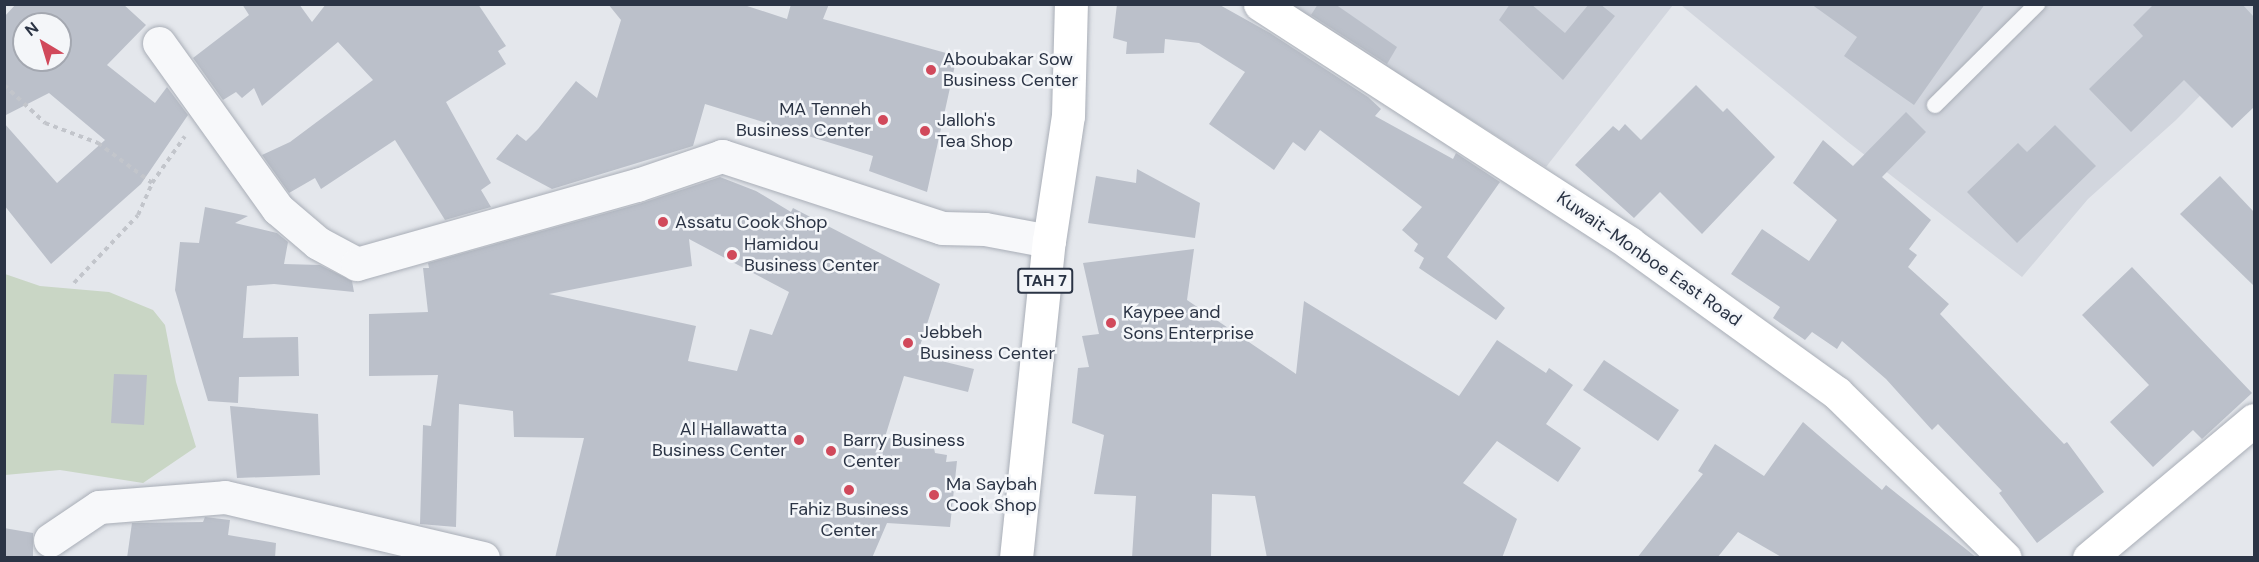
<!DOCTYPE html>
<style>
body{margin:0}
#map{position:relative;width:2259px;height:562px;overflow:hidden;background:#e4e7ec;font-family:"DM Sans",sans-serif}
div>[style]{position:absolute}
.built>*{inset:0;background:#d2d6de}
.green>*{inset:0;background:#c9d6c5}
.building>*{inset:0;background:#bbc0ca}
.path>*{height:4px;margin-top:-2px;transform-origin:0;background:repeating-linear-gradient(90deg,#c2c5cb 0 4.5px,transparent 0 9px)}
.roads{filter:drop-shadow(0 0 2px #a9aeb7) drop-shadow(0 0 2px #a9aeb7)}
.lane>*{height:16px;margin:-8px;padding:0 8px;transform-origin:8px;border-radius:8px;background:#f7f8fa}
.street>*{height:33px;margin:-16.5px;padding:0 16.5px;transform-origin:16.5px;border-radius:16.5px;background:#f7f8fa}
.secondary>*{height:33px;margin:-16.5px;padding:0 16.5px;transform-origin:16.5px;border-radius:16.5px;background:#fff}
.highway>*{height:33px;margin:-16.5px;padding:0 16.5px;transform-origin:16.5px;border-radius:16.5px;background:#fff}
.dots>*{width:16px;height:16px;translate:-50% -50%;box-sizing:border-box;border:3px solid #f4f6f9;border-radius:50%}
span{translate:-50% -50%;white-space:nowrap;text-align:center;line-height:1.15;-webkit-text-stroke:5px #f4f6f9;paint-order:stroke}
.shield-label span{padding:2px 4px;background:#f4f6f9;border:2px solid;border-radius:4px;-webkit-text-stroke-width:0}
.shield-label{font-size:16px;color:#2b3445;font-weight:700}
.poi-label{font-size:18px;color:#2b3445}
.left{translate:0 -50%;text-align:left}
.right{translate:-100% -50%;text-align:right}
.street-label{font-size:18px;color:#2b3445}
.frame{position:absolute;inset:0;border:6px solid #2b3445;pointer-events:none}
.north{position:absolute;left:12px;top:12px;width:60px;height:60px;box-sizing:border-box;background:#f4f6f9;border:2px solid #a4a8b1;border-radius:50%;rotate:322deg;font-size:16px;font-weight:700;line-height:24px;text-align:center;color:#2b3445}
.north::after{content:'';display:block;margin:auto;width:21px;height:27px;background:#d1495b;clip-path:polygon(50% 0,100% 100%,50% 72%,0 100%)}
</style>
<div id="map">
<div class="built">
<div style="clip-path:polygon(1289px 5px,1673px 5px,1546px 167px)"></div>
<div style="clip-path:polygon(1681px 5px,2254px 5px,2254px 41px,2176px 120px,2088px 199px,2022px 277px,1848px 142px)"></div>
</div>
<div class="green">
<div style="clip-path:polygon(5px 274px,40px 286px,109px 292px,153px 310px,165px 325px,176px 382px,196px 447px,143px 483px,60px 470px,5px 475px)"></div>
</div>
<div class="building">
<div style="clip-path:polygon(evenodd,16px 4px,123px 4px,146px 25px,107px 65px,155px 103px,167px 87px,188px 115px,141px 184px,51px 264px,4px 205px,4px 123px,57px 183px,105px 140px,49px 93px,4px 116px,4px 17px,16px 4px,24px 24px,60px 24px,60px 60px,24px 60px,24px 24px)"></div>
<div style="clip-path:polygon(242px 4px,299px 4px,312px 22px,326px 4px,478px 4px,506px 46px,498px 51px,506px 64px,446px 102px,491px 183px,481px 190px,491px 207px,445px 220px,395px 140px,321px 189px,315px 178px,289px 193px,262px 155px,290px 142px,373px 80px,338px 42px,262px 106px,254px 88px,242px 98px,236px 92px,223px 100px,193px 58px,249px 15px)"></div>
<div style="clip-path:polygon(608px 4px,741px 4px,787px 19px,791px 4px,829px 4px,823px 19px,957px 56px,927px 192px,869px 171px,873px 156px,705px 104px,693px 146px,552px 189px,496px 159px,517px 134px,526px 141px,538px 129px,576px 81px,597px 98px,621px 20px)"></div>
<div style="clip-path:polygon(1117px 4px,1218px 4px,1270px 33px,1368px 97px,1381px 109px,1375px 116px,1453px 159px,1456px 153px,1500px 182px,1447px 257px,1505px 308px,1496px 320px,1419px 268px,1424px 258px,1414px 251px,1418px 244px,1402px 230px,1422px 207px,1320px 130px,1305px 151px,1293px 142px,1274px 170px,1209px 124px,1245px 72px,1199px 43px,1165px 39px,1164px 53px,1126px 54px,1127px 42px,1113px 38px)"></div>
<div style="clip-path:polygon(1318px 4px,1335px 4px,1397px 47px,1387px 64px,1311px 15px)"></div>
<div style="clip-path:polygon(1510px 4px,1531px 4px,1565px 33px,1589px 4px,1600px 4px,1615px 16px,1563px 80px,1499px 20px)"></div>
<div style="clip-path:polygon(1811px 4px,1985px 4px,1914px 105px,1844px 56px,1857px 37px)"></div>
<div style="clip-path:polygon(2154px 4px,2242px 4px,2254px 17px,2254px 107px,2232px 128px,2184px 80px,2131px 132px,2089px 89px,2143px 36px,2133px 25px)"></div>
<div style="clip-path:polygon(1696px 85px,1723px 112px,1727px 108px,1775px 157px,1702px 234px,1660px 192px,1634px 218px,1575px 165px,1613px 126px,1619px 131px,1625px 124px,1641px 140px)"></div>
<div style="clip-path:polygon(1906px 112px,1926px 132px,1882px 177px,1931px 220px,1909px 249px,1917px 255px,1908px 267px,1949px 304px,1940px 314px,2064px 444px,2067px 442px,2104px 492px,2037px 543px,1999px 493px,2002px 491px,1938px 424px,1932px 430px,1886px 379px,1842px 341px,1837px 349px,1812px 332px,1805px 340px,1773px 318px,1780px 307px,1731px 274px,1762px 229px,1809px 261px,1837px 220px,1793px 183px,1823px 140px,1853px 166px)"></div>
<div style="clip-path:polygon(2055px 125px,2096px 166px,2017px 243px,1967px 192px,2018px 143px,2027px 152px)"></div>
<div style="clip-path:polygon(1137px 169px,1200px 203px,1195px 238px,1088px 223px,1096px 176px,1136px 183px)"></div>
<div style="clip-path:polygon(2220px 176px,2254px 212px,2254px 286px,2180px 214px)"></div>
<div style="clip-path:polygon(evenodd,720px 177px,756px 191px,791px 212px,793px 208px,940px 284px,917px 355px,974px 369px,968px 392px,904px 376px,885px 437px,934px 448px,935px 453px,947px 455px,946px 462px,957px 461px,950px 527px,887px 523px,872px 558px,555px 558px,584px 438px,514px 437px,513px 411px,459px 404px,456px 527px,420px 524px,423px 425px,431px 426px,438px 375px,369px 376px,369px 314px,428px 312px,423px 268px,429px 268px,428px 263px,642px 203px,720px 177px,689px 239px,789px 292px,772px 335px,750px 329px,737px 371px,688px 361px,696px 326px,549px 294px,692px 266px,689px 239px)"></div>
<div style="clip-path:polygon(205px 207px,248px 216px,235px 223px,277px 233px,288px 242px,284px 264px,320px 265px,352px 281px,354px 292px,274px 284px,247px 286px,243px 338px,298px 337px,299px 376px,239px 377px,238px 403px,208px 401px,175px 290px,180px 242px,199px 243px)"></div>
<div style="clip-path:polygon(1194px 249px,1187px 300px,1296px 374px,1304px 301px,1459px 396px,1497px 340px,1546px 373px,1549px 368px,1573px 385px,1546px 424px,1581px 448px,1558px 482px,1497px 441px,1463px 483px,1517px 519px,1502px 558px,1267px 558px,1255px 496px,1212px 494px,1211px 558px,1132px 558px,1136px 496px,1094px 494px,1104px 435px,1072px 423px,1078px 368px,1089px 367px,1082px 336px,1099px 334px,1083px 263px)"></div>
<div style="clip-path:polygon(2132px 267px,2252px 393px,2202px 439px,2193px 430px,2153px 467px,2110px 422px,2149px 385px,2082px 315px)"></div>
<div style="clip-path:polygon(1604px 360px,1679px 410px,1658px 441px,1583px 390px)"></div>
<div style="clip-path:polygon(114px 374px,147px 375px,144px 425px,111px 423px)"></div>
<div style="clip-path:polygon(230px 406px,318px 414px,320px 475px,237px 478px)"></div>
<div style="clip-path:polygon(1803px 422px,1882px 490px,1886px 485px,1977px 558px,1783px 558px,1738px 532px,1717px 558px,1637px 558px,1703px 474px,1698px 471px,1715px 444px,1764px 476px)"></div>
<div style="clip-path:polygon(205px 517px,230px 520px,228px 535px,276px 543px,275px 558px,127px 558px,132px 523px,203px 522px)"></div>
<div style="clip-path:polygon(4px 528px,33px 533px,33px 558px,4px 558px)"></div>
</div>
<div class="path">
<div style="left:4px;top:85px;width:56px;rotate:42.8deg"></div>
<div style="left:45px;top:123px;width:57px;rotate:20.7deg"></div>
<div style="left:98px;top:143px;width:67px;rotate:36.5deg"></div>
<div style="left:74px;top:283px;width:93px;rotate:-46.7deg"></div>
<div style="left:138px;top:215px;width:35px;rotate:-66deg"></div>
<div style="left:152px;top:183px;width:57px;rotate:-54.9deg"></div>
</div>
<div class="roads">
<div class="lane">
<div style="left:1935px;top:105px;width:144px;rotate:-44.7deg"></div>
</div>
<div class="street">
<div style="left:159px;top:43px;width:204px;rotate:54.4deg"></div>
<div style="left:278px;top:209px;width:52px;rotate:40.4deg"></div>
<div style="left:318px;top:243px;width:44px;rotate:28.3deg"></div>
<div style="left:357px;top:264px;width:291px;rotate:-15.8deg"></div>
<div style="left:637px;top:185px;width:90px;rotate:-18.8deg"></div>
<div style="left:722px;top:156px;width:231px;rotate:18.1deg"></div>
<div style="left:942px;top:228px;width:43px;rotate:1.3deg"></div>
<div style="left:985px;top:229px;width:65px;rotate:10.6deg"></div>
<div style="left:50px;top:540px;width:59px;rotate:-34deg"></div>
<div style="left:99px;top:507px;width:126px;rotate:-4.5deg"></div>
<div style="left:225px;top:497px;width:265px;rotate:13.3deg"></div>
</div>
<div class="secondary">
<div style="left:1260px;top:4px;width:440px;rotate:32.9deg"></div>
<div style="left:1629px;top:243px;width:256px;rotate:35.8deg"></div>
<div style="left:1837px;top:393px;width:235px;rotate:44.5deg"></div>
<div style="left:2089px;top:558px;width:215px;rotate:-39.9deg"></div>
</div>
<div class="highway">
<div style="left:1016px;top:558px;width:319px;rotate:-84.1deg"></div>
<div style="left:1049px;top:241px;width:126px;rotate:-81.4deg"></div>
<div style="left:1068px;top:116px;width:112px;rotate:-88.5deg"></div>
</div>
</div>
<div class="dots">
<div style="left:931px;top:70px;background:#d1495b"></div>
<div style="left:883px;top:120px;background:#d1495b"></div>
<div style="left:925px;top:131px;background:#d1495b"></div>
<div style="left:663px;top:222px;background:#d1495b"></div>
<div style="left:732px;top:255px;background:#d1495b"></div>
<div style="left:1111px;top:323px;background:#d1495b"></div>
<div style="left:908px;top:343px;background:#d1495b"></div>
<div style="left:799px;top:440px;background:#d1495b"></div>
<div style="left:831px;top:451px;background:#d1495b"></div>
<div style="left:849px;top:490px;background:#d1495b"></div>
<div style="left:934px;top:495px;background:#d1495b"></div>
</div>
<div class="shield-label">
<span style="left:1045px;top:281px">TAH 7</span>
</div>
<div class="poi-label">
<span class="left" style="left:943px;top:70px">Aboubakar Sow<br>Business Center</span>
<span class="right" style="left:871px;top:120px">MA Tenneh<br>Business Center</span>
<span class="left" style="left:937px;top:131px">Jalloh's<br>Tea Shop</span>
<span class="left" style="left:675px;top:222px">Assatu Cook Shop</span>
<span class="left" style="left:744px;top:255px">Hamidou<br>Business Center</span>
<span class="left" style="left:1123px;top:323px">Kaypee and<br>Sons Enterprise</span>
<span class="left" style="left:920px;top:343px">Jebbeh<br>Business Center</span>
<span class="right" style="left:787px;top:440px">Al Hallawatta<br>Business Center</span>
<span class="left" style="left:843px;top:451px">Barry Business<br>Center</span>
<span class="left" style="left:946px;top:495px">Ma Saybah<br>Cook Shop</span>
<span style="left:849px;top:520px">Fahiz Business<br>Center</span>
</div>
<div class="street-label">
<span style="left:1649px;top:259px;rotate:35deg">Kuwait-Monboe East Road</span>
</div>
<div class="frame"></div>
<div class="north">N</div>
</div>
